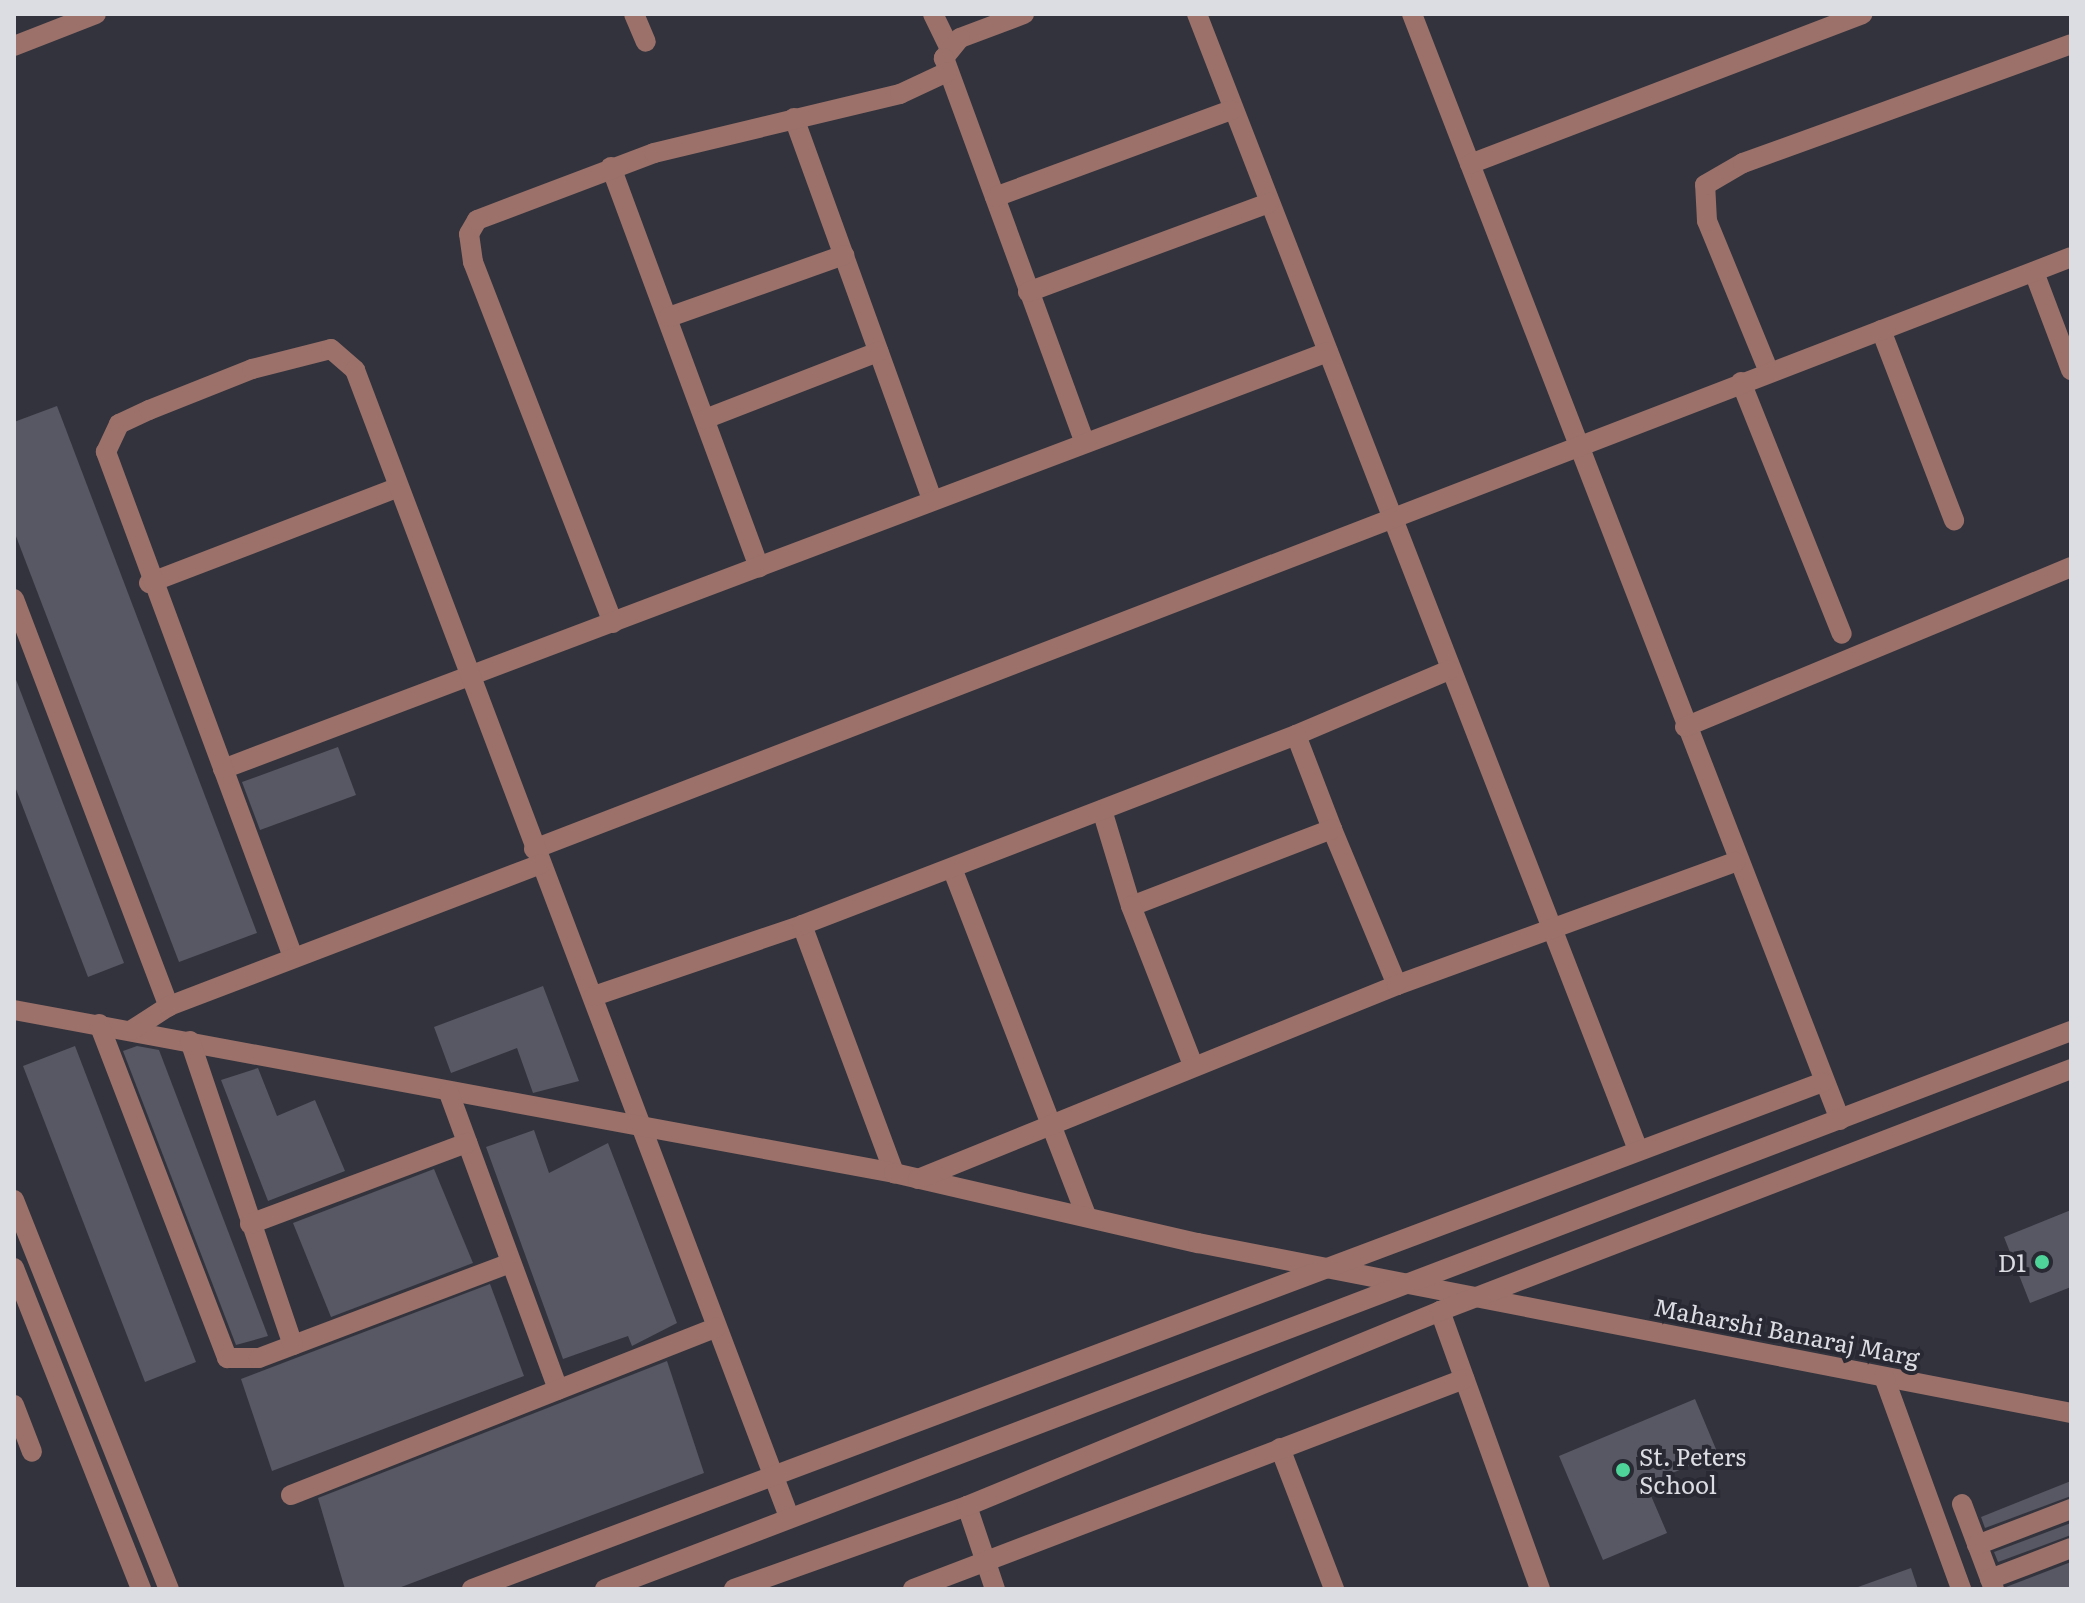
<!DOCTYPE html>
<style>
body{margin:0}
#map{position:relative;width:2085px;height:1603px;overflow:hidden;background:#32333d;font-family:Literata,serif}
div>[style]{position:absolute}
.building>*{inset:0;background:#575863}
.minor>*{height:20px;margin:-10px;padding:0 10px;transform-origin:10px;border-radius:10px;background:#9b716a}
.dots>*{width:22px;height:22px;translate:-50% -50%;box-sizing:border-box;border:4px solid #282933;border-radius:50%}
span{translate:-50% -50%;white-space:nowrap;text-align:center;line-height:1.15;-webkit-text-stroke:8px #282933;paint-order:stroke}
.poi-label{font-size:24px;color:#dcdce3}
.right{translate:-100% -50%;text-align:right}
.left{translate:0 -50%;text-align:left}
.street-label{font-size:24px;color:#dcdce3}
.frame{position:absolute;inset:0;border:16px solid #dcdce3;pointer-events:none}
</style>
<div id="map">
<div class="building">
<div style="clip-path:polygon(57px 406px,257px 933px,179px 962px,14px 531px,14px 422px)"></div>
<div style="clip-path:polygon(15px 677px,124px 963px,88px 977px,14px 784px)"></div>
<div style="clip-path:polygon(338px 747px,356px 795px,260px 830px,242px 782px)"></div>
<div style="clip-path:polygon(543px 986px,579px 1081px,533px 1093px,517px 1048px,451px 1073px,434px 1027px)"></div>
<div style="clip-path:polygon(75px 1046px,196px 1362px,145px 1382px,23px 1066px)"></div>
<div style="clip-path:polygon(137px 1046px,159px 1050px,268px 1336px,236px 1345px,123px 1051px)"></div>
<div style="clip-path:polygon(258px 1068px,277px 1116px,315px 1100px,345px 1171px,268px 1201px,221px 1080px)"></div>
<div style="clip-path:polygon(534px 1130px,549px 1173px,608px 1143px,677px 1323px,632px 1346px,628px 1336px,563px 1359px,486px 1147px)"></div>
<div style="clip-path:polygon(434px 1169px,473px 1263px,331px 1317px,293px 1223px)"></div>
<div style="clip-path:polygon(2071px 1210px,2071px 1287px,2030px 1303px,2004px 1237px)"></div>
<div style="clip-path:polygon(490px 1284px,524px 1376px,272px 1471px,241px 1379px)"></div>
<div style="clip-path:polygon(667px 1361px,704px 1473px,396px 1589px,345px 1589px,318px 1498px)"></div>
<div style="clip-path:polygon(1695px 1399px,1718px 1454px,1646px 1484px,1667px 1533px,1603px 1560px,1559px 1456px)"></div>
<div style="clip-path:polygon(2071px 1481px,2071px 1496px,1985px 1528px,1981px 1517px)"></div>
<div style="clip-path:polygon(2071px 1523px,2071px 1535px,1998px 1562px,1994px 1552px)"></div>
<div style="clip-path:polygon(2071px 1562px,2071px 1587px,2007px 1589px,2006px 1587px)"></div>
<div style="clip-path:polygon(1911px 1568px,1918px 1589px,1858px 1589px,1858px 1587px)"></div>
</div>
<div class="minor">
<div style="left:634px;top:14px;width:30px;rotate:67deg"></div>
<div style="left:933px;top:14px;width:34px;rotate:64deg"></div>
<div style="left:1024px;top:14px;width:68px;rotate:159.4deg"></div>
<div style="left:960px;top:38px;width:26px;rotate:129deg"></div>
<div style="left:944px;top:58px;width:408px;rotate:69.9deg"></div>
<div style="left:1197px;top:14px;width:1219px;rotate:68.78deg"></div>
<div style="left:1412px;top:14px;width:1186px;rotate:68.84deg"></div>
<div style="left:14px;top:46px;width:88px;rotate:-21.3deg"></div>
<div style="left:794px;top:118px;width:405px;rotate:70.1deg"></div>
<div style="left:1470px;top:164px;width:420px;rotate:-20.9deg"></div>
<div style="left:611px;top:167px;width:427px;rotate:69.7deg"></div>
<div style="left:995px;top:197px;width:252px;rotate:-20.2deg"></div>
<div style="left:2034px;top:272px;width:105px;rotate:69.3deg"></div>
<div style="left:1028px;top:292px;width:257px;rotate:-20.3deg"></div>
<div style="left:669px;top:317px;width:186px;rotate:-19.5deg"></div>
<div style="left:1881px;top:330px;width:204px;rotate:69deg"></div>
<div style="left:1769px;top:372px;width:163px;rotate:-112.3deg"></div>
<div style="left:1707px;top:221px;width:36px;rotate:-93deg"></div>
<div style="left:1705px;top:185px;width:44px;rotate:-30.1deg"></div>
<div style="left:1743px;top:163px;width:349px;rotate:-19.9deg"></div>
<div style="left:1741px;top:382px;width:271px;rotate:68.2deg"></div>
<div style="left:705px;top:419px;width:186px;rotate:-21.2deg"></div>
<div style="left:149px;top:583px;width:265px;rotate:-21deg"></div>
<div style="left:14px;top:599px;width:436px;rotate:69.2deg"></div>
<div style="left:613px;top:623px;width:387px;rotate:-111.2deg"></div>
<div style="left:473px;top:262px;width:28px;rotate:-98deg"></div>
<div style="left:469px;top:234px;width:16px;rotate:-60deg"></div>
<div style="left:477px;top:220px;width:189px;rotate:-20.7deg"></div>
<div style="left:654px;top:153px;width:253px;rotate:-13.5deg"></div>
<div style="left:900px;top:94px;width:52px;rotate:-25.1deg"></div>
<div style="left:1685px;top:727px;width:418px;rotate:-22.5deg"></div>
<div style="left:1296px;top:735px;width:166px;rotate:-23deg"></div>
<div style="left:223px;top:769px;width:1181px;rotate:-20.68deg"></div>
<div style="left:1102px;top:810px;width:100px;rotate:73.2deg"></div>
<div style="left:1332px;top:829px;width:169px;rotate:67.4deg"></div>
<div style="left:534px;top:849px;width:1647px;rotate:-21.06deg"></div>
<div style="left:952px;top:868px;width:374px;rotate:68.9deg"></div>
<div style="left:802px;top:925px;width:265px;rotate:69.6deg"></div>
<div style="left:293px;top:957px;width:539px;rotate:-110.32deg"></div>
<div style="left:106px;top:452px;width:31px;rotate:-65deg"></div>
<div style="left:119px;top:424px;width:33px;rotate:-25deg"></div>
<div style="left:149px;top:410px;width:111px;rotate:-21.7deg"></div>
<div style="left:252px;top:369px;width:81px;rotate:-14.2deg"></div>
<div style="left:331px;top:349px;width:32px;rotate:41deg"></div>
<div style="left:355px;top:370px;width:1226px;rotate:69.27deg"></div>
<div style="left:594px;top:996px;width:220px;rotate:-18.8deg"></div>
<div style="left:802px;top:925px;width:529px;rotate:-21.04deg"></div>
<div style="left:1296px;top:735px;width:101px;rotate:69deg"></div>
<div style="left:1332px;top:829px;width:215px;rotate:159deg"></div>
<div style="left:1131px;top:906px;width:171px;rotate:68.7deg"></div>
<div style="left:14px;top:1010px;width:895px;rotate:10.49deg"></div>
<div style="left:894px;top:1173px;width:312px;rotate:13deg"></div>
<div style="left:1198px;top:1243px;width:889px;rotate:11.02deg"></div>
<div style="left:99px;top:1024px;width:358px;rotate:69deg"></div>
<div style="left:227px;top:1358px;width:32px"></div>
<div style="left:259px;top:1358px;width:268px;rotate:-20.7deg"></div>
<div style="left:132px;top:1030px;width:44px;rotate:-33deg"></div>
<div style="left:169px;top:1006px;width:398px;rotate:-20.9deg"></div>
<div style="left:190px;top:1041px;width:321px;rotate:71.3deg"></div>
<div style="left:449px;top:1093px;width:316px;rotate:69.8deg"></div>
<div style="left:918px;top:1179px;width:517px;rotate:-22.05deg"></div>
<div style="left:1397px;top:985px;width:360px;rotate:-20deg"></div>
<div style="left:14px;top:1200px;width:419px;rotate:68.3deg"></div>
<div style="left:250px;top:1224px;width:232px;rotate:-20.5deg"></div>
<div style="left:14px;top:1268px;width:345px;rotate:68.4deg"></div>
<div style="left:1440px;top:1311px;width:295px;rotate:70.2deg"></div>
<div style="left:1884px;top:1377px;width:226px;rotate:70deg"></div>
<div style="left:14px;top:1405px;width:50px;rotate:69deg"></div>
<div style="left:1280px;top:1448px;width:151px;rotate:69deg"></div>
<div style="left:291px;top:1495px;width:457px;rotate:-21.5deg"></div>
<div style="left:1962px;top:1504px;width:91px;rotate:69.4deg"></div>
<div style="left:967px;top:1506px;width:88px;rotate:71.4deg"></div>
<div style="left:1977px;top:1545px;width:101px;rotate:-21deg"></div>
<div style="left:1990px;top:1579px;width:87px;rotate:-20.9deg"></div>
<div style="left:472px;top:1589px;width:1443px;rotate:-20.57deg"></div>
<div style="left:605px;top:1589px;width:1569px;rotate:-20.84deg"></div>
<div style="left:734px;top:1589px;width:247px;rotate:-19.6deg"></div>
<div style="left:967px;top:1506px;width:512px;rotate:-22.4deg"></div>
<div style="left:1440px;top:1311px;width:676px;rotate:-20.98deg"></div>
<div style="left:913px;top:1589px;width:590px;rotate:-20.86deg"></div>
</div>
<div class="dots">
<div style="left:2042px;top:1262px;background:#4ed399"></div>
<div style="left:1623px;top:1470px;background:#4ed399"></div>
</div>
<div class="poi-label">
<span class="right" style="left:2026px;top:1262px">D1</span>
<span class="left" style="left:1639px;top:1470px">St. Peters<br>School</span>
</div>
<div class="street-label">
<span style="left:1787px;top:1331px;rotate:11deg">Maharshi Banaraj Marg</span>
</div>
<div class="frame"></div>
</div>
